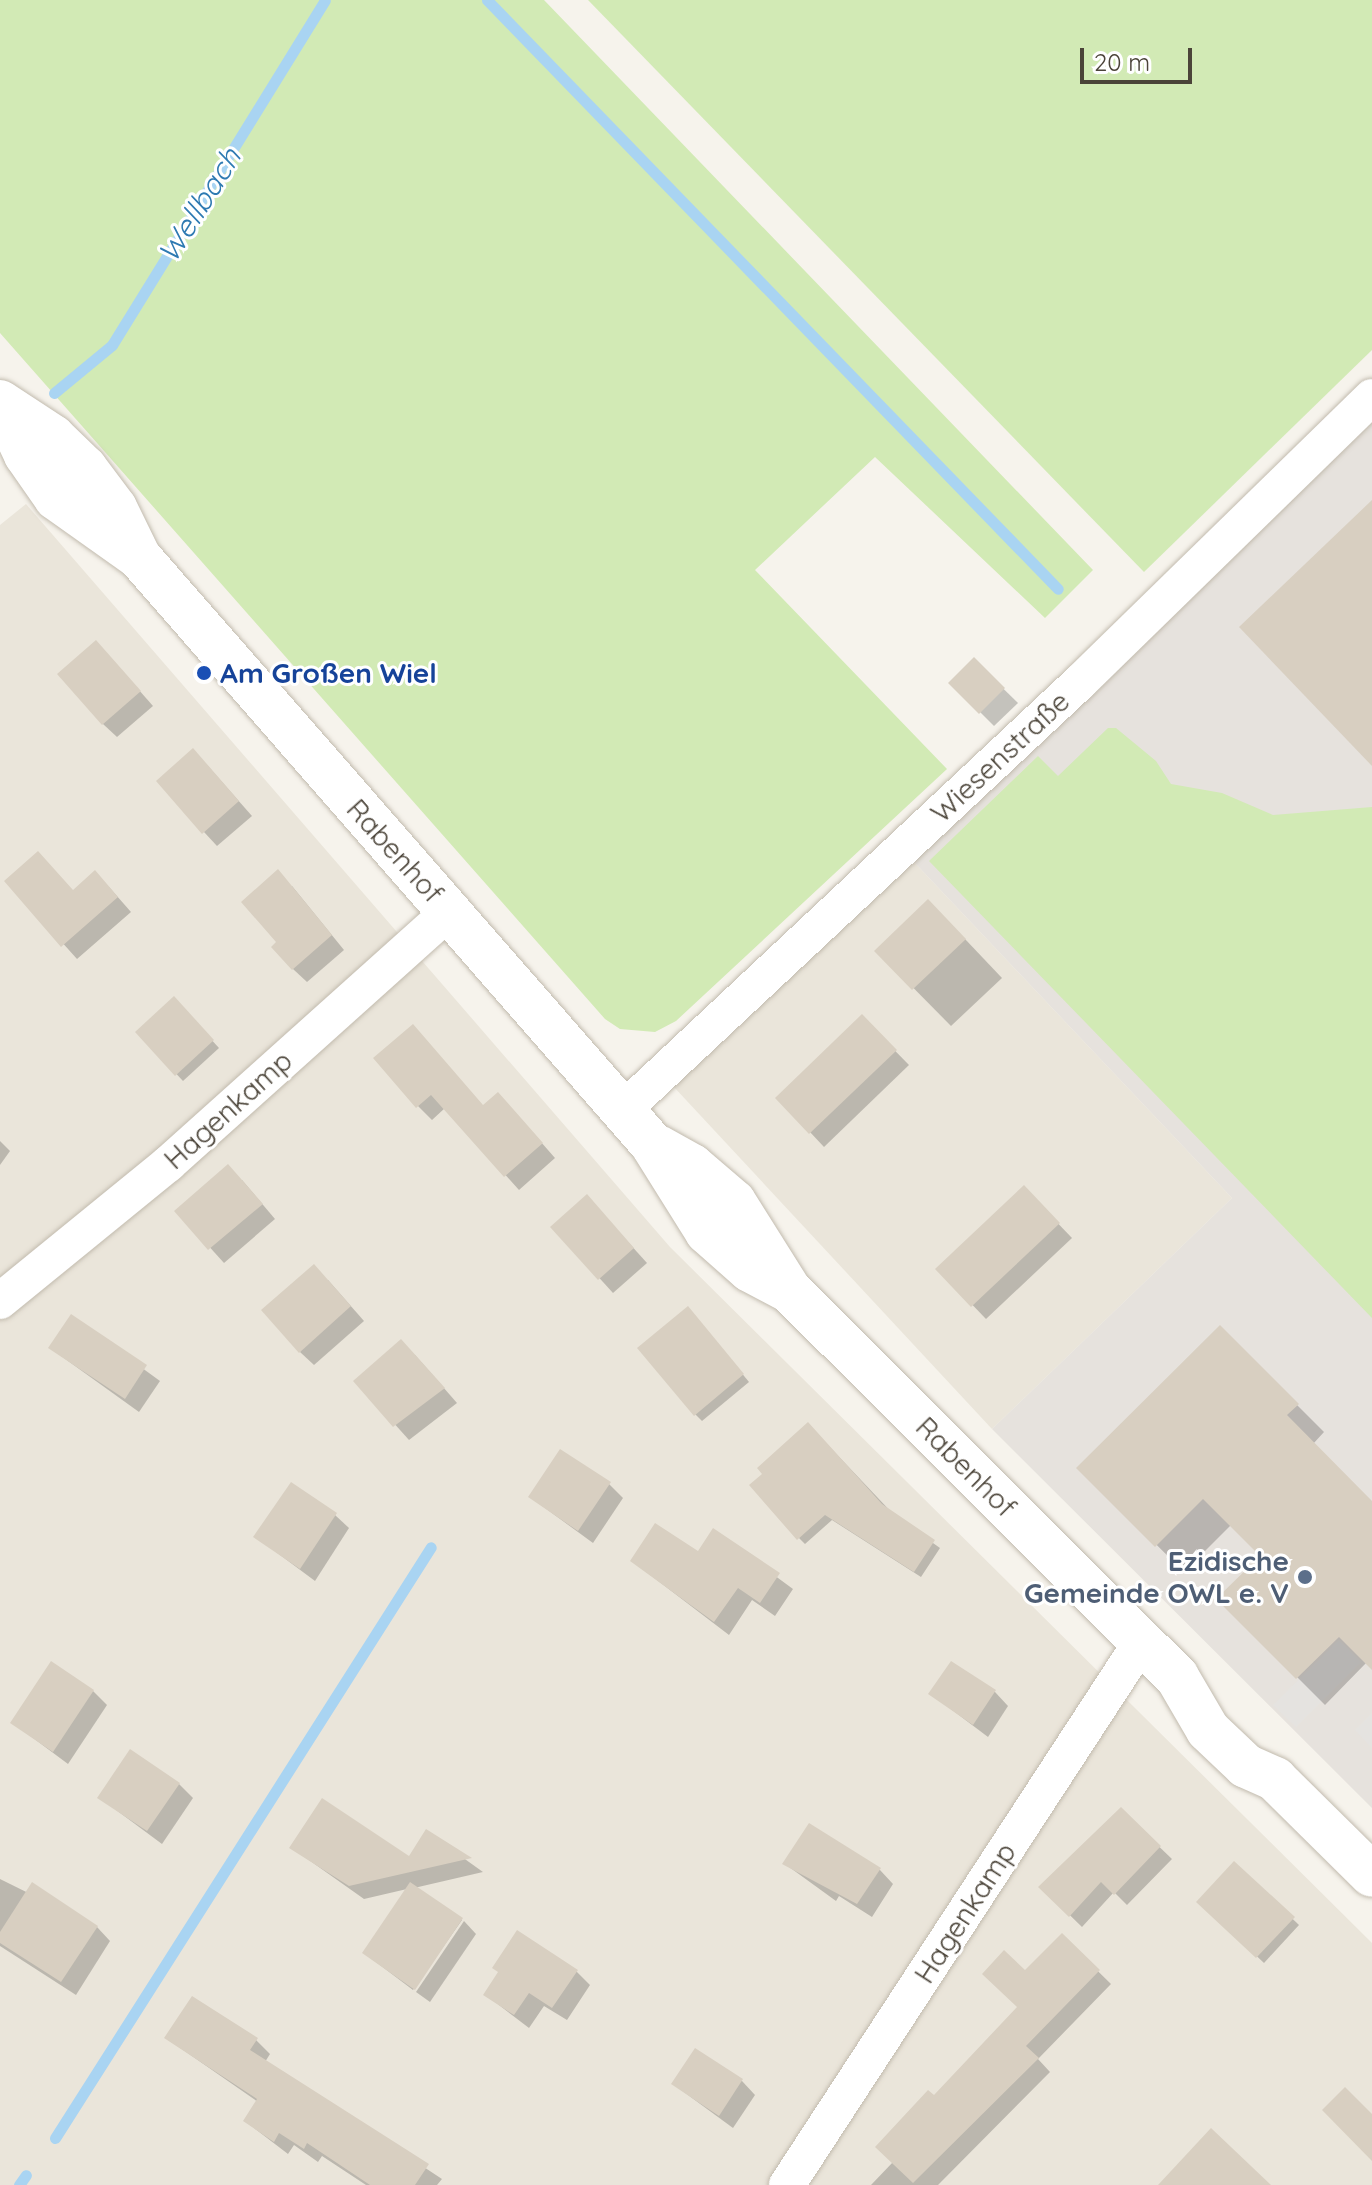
<!DOCTYPE html>
<meta charset="utf-8">
<style>
body{margin:0}
#map{position:relative;width:1372px;height:2185px;overflow:hidden;background:#f6f3ec;font-family:Quicksand,sans-serif}
div>[style]{position:absolute}
.residential>*{inset:0;background:#eae5da}
.industrial>*{inset:0;background:#e6e2dd}
.green>*{inset:0;background:#d2eab5}
.parking>*{inset:0;background:#e5e3e0}
.shadow>*{inset:0;background:#0003}
.stream>*{height:11px;margin:-5.5px;padding:0 5.5px;transform-origin:5.5px;border-radius:5.5px;background:#a9d4f2}
.building>*{inset:0;background:#d8cfc1}
.roads{filter:drop-shadow(0 0 2px #c2bbae) drop-shadow(0 0 2px #c2bbae)}
.minor>*{height:36px;margin:-18px;padding:0 18px;transform-origin:18px;border-radius:18px;background:#fff}
.tertiary>*{height:44px;margin:-22px;padding:0 22px;transform-origin:22px;border-radius:22px;background:#fff}
.dots>*{width:22px;height:22px;translate:-50% -50%;box-sizing:border-box;border:4px solid #fff;border-radius:50%}
span{translate:-50% -50%;white-space:nowrap;text-align:center;line-height:1.15;-webkit-text-stroke:6px #fff;paint-order:stroke}
.transit-label{font-size:28px;color:#164399;font-weight:700}
.left{translate:0 -50%;text-align:left}
.street-label{font-size:28px;color:#4b4439}
.service-label{font-size:28px;color:#4e5e75;font-weight:700}
.right{translate:-100% -50%;text-align:right}
.water-label{font-size:30px;color:#2e7ab2;font-style:italic}
.scale{position:absolute;left:1080px;top:48px;width:112px;height:36px;box-sizing:border-box;border:4px solid #4b4439;border-top:0;padding-left:10px;font-size:24px;line-height:28px;white-space:nowrap;color:#4b4439;-webkit-text-stroke:6px #fff;paint-order:stroke}
</style>
<div id="map">
<div class="residential">
<div style="clip-path:polygon(26px 504px,670px 1247px,1372px 1943px,1372px 2185px,0 2185px,0 525px)"></div>
<div style="clip-path:polygon(913px 861px,1232px 1198px,992px 1429px,673px 1086px)"></div>
</div>
<div class="industrial">
<div style="clip-path:polygon(1372px 418px,1372px 1808px,992px 1429px,1232px 1198px,913px 861px)"></div>
</div>
<div class="green">
<div style="clip-path:polygon(0 0,544px 0,1093px 570px,1045px 618px,875px 457px,755px 570px,947px 769px,676px 1021px,655px 1032px,620px 1029px,605px 1019px,0 333px)"></div>
<div style="clip-path:polygon(588px 0,1372px 0,1372px 350px,1144px 572px)"></div>
<div style="clip-path:polygon(1108px 728px,1116px 728px,1156px 761px,1171px 784px,1222px 793px,1273px 815px,1372px 807px,1372px 1318px,929px 861px,1038px 756px,1058px 776px)"></div>
</div>
<div class="parking">
<div style="clip-path:polygon(1339px 1640px,1361px 1662px,1296px 1727px,1273px 1705px)"></div>
<div style="clip-path:polygon(1372px 1713px,1372px 1748px,1355px 1730px)"></div>
</div>
<div class="shadow">
<div style="clip-path:polygon(109px 656px,153px 706px,117px 737px,103px 724px)"></div>
<div style="clip-path:polygon(974px 660px,1018px 703px,994px 726px,951px 683px)"></div>
<div style="clip-path:polygon(207px 765px,252px 816px,217px 846px,204px 832px)"></div>
<div style="clip-path:polygon(7px 881px,74px 892px,109px 887px,131px 912px,77px 959px)"></div>
<div style="clip-path:polygon(292px 886px,344px 950px,307px 982px,293px 969px)"></div>
<div style="clip-path:polygon(965px 939px,1002px 978px,951px 1026px,877px 951px)"></div>
<div style="clip-path:polygon(174px 999px,219px 1048px,183px 1081px,138px 1033px)"></div>
<div style="clip-path:polygon(862px 1017px,909px 1065px,824px 1147px,778px 1098px)"></div>
<div style="clip-path:polygon(412px 1027px,484px 1107px,512px 1109px,555px 1158px,519px 1190px,445px 1108px,432px 1120px,418px 1106px)"></div>
<div style="clip-path:polygon(0 1141px,10px 1151px,0 1165px)"></div>
<div style="clip-path:polygon(242px 1180px,275px 1219px,224px 1263px,177px 1211px)"></div>
<div style="clip-path:polygon(1024px 1188px,1072px 1238px,986px 1319px,938px 1269px)"></div>
<div style="clip-path:polygon(600px 1211px,647px 1263px,613px 1293px,553px 1227px)"></div>
<div style="clip-path:polygon(328px 1280px,364px 1321px,314px 1365px,300px 1352px)"></div>
<div style="clip-path:polygon(694px 1315px,749px 1382px,702px 1421px,695px 1414px)"></div>
<div style="clip-path:polygon(72px 1317px,160px 1381px,139px 1412px,50px 1348px)"></div>
<div style="clip-path:polygon(1220px 1328px,1324px 1432px,1313px 1444px,1372px 1503px,1372px 1667px,1367px 1662px,1325px 1705px,1219px 1599px,1262px 1556px,1231px 1525px,1184px 1572px,1079px 1468px)"></div>
<div style="clip-path:polygon(415px 1355px,457px 1403px,409px 1440px,356px 1381px)"></div>
<div style="clip-path:polygon(808px 1424px,895px 1516px,940px 1548px,921px 1577px,832px 1520px,805px 1544px,799px 1538px)"></div>
<div style="clip-path:polygon(609px 1484px,623px 1498px,593px 1543px,530px 1497px)"></div>
<div style="clip-path:polygon(335px 1515px,349px 1528px,315px 1581px,256px 1537px)"></div>
<div style="clip-path:polygon(714px 1531px,793px 1589px,775px 1616px,752px 1600px,729px 1635px,632px 1561px,698px 1554px)"></div>
<div style="clip-path:polygon(93px 1691px,107px 1705px,68px 1764px,13px 1723px)"></div>
<div style="clip-path:polygon(995px 1692px,1008px 1706px,988px 1737px,931px 1694px)"></div>
<div style="clip-path:polygon(179px 1784px,193px 1798px,162px 1844px,100px 1798px)"></div>
<div style="clip-path:polygon(1121px 1810px,1172px 1859px,1127px 1905px,1114px 1892px,1082px 1927px,1041px 1887px)"></div>
<div style="clip-path:polygon(427px 1832px,483px 1872px,414px 1888px,462px 1920px,413px 1990px,364px 1953px,407px 1889px,364px 1899px,292px 1848px,410px 1858px)"></div>
<div style="clip-path:polygon(785px 1864px,880px 1870px,893px 1884px,872px 1917px,839px 1896px,836px 1901px)"></div>
<div style="clip-path:polygon(1235px 1864px,1299px 1925px,1264px 1963px,1199px 1902px)"></div>
<div style="clip-path:polygon(0 1879px,97px 1927px,110px 1941px,76px 1995px,0 1946px)"></div>
<div style="clip-path:polygon(464px 1921px,476px 1934px,430px 2002px,416px 1992px)"></div>
<div style="clip-path:polygon(1062px 1936px,1111px 1984px,1038px 2059px,1050px 2072px,938px 2185px,871px 2185px,893px 2162px,934px 2098px,1020px 2007px,1025px 1973px)"></div>
<div style="clip-path:polygon(576px 1971px,590px 1985px,567px 2020px,544px 2006px,529px 2028px,486px 1995px)"></div>
<div style="clip-path:polygon(166px 2038px,256px 2040px,270px 2054px,265px 2062px,442px 2179px,437px 2185px,366px 2185px,322px 2156px,318px 2162px,294px 2145px,288px 2154px,245px 2121px,258px 2102px)"></div>
<div style="clip-path:polygon(742px 2081px,755px 2095px,733px 2128px,673px 2084px)"></div>
</div>
<div class="stream">
<div style="left:487px;top:0;width:820px;rotate:45.89deg"></div>
<div style="left:54px;top:393px;width:75px;rotate:-39.6deg"></div>
<div style="left:112px;top:345px;width:405px;rotate:-58.3deg"></div>
<div style="left:55px;top:2138px;width:700px;rotate:-57.54deg"></div>
<div style="left:19px;top:2185px;width:12px;rotate:-55deg"></div>
</div>
<div class="building">
<div style="clip-path:polygon(1372px 500px,1372px 766px,1239px 627px)"></div>
<div style="clip-path:polygon(96px 640px,141px 691px,102px 725px,57px 674px)"></div>
<div style="clip-path:polygon(974px 657px,1005px 688px,979px 714px,948px 683px)"></div>
<div style="clip-path:polygon(193px 748px,239px 801px,202px 834px,156px 781px)"></div>
<div style="clip-path:polygon(38px 851px,73px 890px,95px 870px,118px 897px,61px 947px,4px 881px)"></div>
<div style="clip-path:polygon(278px 869px,332px 935px,292px 970px,271px 947px,276px 942px,241px 902px)"></div>
<div style="clip-path:polygon(928px 899px,966px 939px,912px 990px,874px 951px)"></div>
<div style="clip-path:polygon(174px 996px,214px 1040px,175px 1076px,135px 1032px)"></div>
<div style="clip-path:polygon(862px 1014px,897px 1050px,809px 1134px,775px 1098px)"></div>
<div style="clip-path:polygon(413px 1024px,483px 1105px,498px 1092px,543px 1143px,504px 1177px,431px 1095px,416px 1108px,373px 1058px)"></div>
<div style="clip-path:polygon(228px 1164px,263px 1204px,208px 1250px,174px 1211px)"></div>
<div style="clip-path:polygon(1024px 1185px,1060px 1223px,971px 1307px,935px 1269px)"></div>
<div style="clip-path:polygon(587px 1194px,634px 1248px,598px 1280px,550px 1227px)"></div>
<div style="clip-path:polygon(314px 1264px,351px 1306px,299px 1353px,261px 1310px)"></div>
<div style="clip-path:polygon(688px 1306px,744px 1374px,694px 1416px,637px 1348px)"></div>
<div style="clip-path:polygon(71px 1314px,147px 1365px,125px 1399px,48px 1348px)"></div>
<div style="clip-path:polygon(1220px 1325px,1299px 1404px,1287px 1415px,1372px 1501px,1372px 1670px,1339px 1637px,1296px 1679px,1216px 1599px,1260px 1556px,1203px 1499px,1155px 1547px,1076px 1468px)"></div>
<div style="clip-path:polygon(401px 1339px,445px 1388px,393px 1427px,353px 1381px)"></div>
<div style="clip-path:polygon(808px 1422px,882px 1504px,935px 1540px,914px 1572px,825px 1515px,797px 1540px,749px 1485px,762px 1474px,757px 1468px)"></div>
<div style="clip-path:polygon(560px 1449px,611px 1482px,578px 1531px,528px 1497px)"></div>
<div style="clip-path:polygon(291px 1482px,337px 1513px,300px 1569px,253px 1537px)"></div>
<div style="clip-path:polygon(655px 1523px,698px 1551px,713px 1528px,780px 1573px,760px 1603px,738px 1588px,714px 1622px,630px 1561px)"></div>
<div style="clip-path:polygon(51px 1661px,94px 1690px,53px 1752px,10px 1723px)"></div>
<div style="clip-path:polygon(951px 1661px,996px 1690px,973px 1725px,928px 1694px)"></div>
<div style="clip-path:polygon(130px 1749px,180px 1783px,147px 1831px,97px 1798px)"></div>
<div style="clip-path:polygon(322px 1798px,409px 1856px,426px 1829px,472px 1858px,349px 1886px,289px 1848px)"></div>
<div style="clip-path:polygon(1121px 1807px,1161px 1846px,1114px 1895px,1101px 1882px,1069px 1917px,1038px 1887px)"></div>
<div style="clip-path:polygon(809px 1823px,881px 1868px,857px 1904px,782px 1864px)"></div>
<div style="clip-path:polygon(1234px 1861px,1295px 1917px,1256px 1958px,1196px 1902px)"></div>
<div style="clip-path:polygon(32px 1882px,98px 1926px,61px 1982px,0 1943px,0 1932px)"></div>
<div style="clip-path:polygon(410px 1882px,463px 1918px,415px 1990px,362px 1953px)"></div>
<div style="clip-path:polygon(517px 1930px,578px 1970px,552px 2008px,529px 1993px,514px 2015px,483px 1995px,498px 1972px,492px 1968px)"></div>
<div style="clip-path:polygon(1062px 1933px,1100px 1970px,1026px 2046px,1039px 2058px,913px 2183px,875px 2147px,928px 2090px,934px 2095px,1017px 2007px,982px 1974px,1004px 1950px,1025px 1970px)"></div>
<div style="clip-path:polygon(192px 1996px,258px 2038px,250px 2050px,429px 2164px,415px 2185px,370px 2185px,307px 2143px,304px 2149px,279px 2133px,274px 2142px,243px 2121px,257px 2099px,164px 2038px)"></div>
<div style="clip-path:polygon(695px 2048px,743px 2079px,719px 2116px,671px 2084px)"></div>
<div style="clip-path:polygon(1345px 2087px,1372px 2114px,1372px 2161px,1322px 2110px)"></div>
<div style="clip-path:polygon(1211px 2128px,1271px 2185px,1158px 2185px)"></div>
</div>
<div class="roads">
<div class="minor">
<div style="left:623px;top:1110px;width:626px;rotate:-43.12deg"></div>
<div style="left:1080px;top:682px;width:408px;rotate:-44.3deg"></div>
<div style="left:0;top:1301px;width:217px;rotate:-39.2deg"></div>
<div style="left:168px;top:1164px;width:377px;rotate:-41.9deg"></div>
<div style="left:787px;top:2185px;width:650px;rotate:-56.87deg"></div>
</div>
<div class="tertiary">
<div style="left:0;top:402px;width:64px;rotate:33.4deg"></div>
<div style="left:53px;top:437px;width:45px;rotate:44.1deg"></div>
<div style="left:85px;top:468px;width:50px;rotate:53.1deg"></div>
<div style="left:115px;top:508px;width:55px;rotate:63.9deg"></div>
<div style="left:139px;top:557px;width:780px;rotate:48.85deg"></div>
<div style="left:652px;top:1144px;width:104px;rotate:58deg"></div>
<div style="left:707px;top:1232px;width:57px;rotate:41.5deg"></div>
<div style="left:750px;top:1270px;width:45px;rotate:27.7deg"></div>
<div style="left:2px;top:404px;width:56px;rotate:64.8deg"></div>
<div style="left:26px;top:455px;width:52px;rotate:55.1deg"></div>
<div style="left:56px;top:498px;width:102px;rotate:35.4deg"></div>
<div style="left:658px;top:1147px;width:39px;rotate:29deg"></div>
<div style="left:692px;top:1166px;width:55px;rotate:40.6deg"></div>
<div style="left:734px;top:1202px;width:105px;rotate:57.8deg"></div>
<div style="left:790px;top:1291px;width:547px;rotate:44.93deg"></div>
<div style="left:1177px;top:1677px;width:61px;rotate:59.7deg"></div>
<div style="left:1208px;top:1730px;width:52px;rotate:43.5deg"></div>
<div style="left:1246px;top:1766px;width:32px;rotate:24deg"></div>
<div style="left:1275px;top:1779px;width:136px;rotate:44.7deg"></div>
</div>
</div>
<div class="dots">
<div style="left:204px;top:673px;background:#1a4fb4"></div>
<div style="left:1305px;top:1577px;background:#5c6f8a"></div>
</div>
<div class="transit-label">
<span class="left" style="left:220px;top:673px">Am Großen Wiel</span>
</div>
<div class="street-label">
<span style="left:1000px;top:757px;rotate:-43deg">Wiesenstraße</span>
<span style="left:395px;top:851px;rotate:48deg">Rabenhof</span>
<span style="left:228px;top:1110px;rotate:-42deg">Hagenkamp</span>
<span style="left:966px;top:1467px;rotate:45deg">Rabenhof</span>
<span style="left:965px;top:1913px;rotate:-57deg">Hagenkamp</span>
</div>
<div class="service-label">
<span class="right" style="left:1289px;top:1577px">Ezidische<br>Gemeinde OWL e. V</span>
</div>
<div class="water-label">
<span style="left:199px;top:205px;rotate:-58deg">Wellbach</span>
</div>
<div class="scale">20 m</div>
</div>
